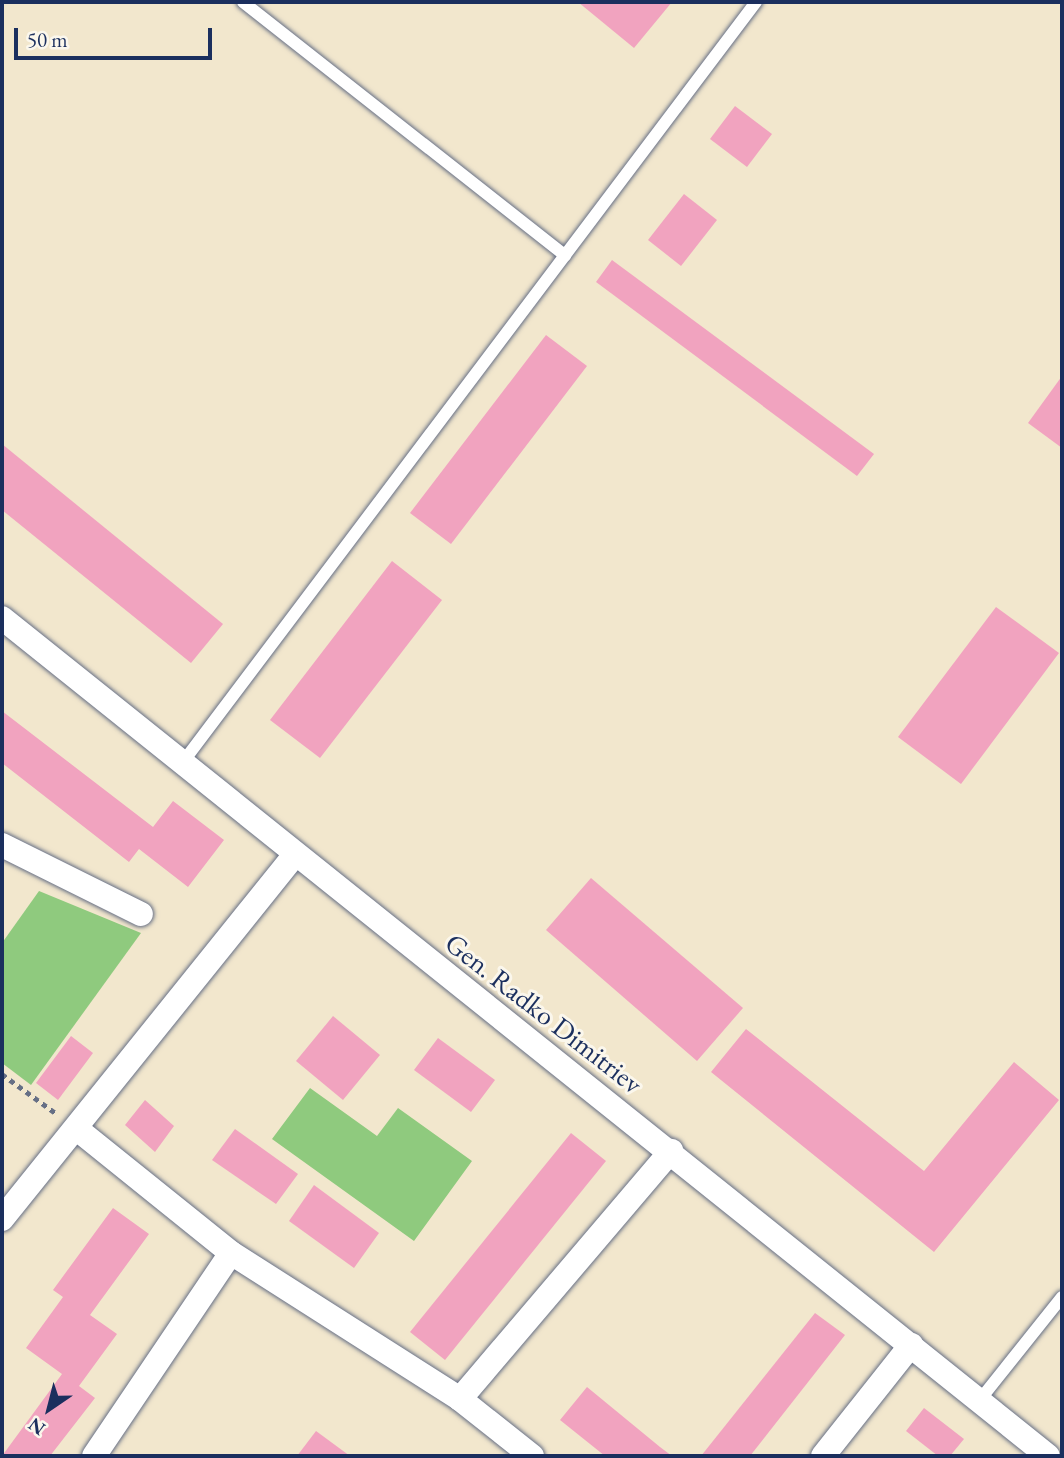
<!DOCTYPE html>
<style>
body{margin:0}
#map{position:relative;width:1064px;height:1458px;overflow:hidden;background:#f2e7cd;font-family:"EB Garamond",serif}
div>[style]{position:absolute}
.green>*{inset:0;background:#8fca7e}
.building>*{inset:0;background:#f1a3bf}
.path>*{height:4.5px;margin-top:-2.25px;transform-origin:0;background:repeating-linear-gradient(90deg,#666f85 0 5px,transparent 0 10px)}
.roads{filter:drop-shadow(0 0 2px #666f85) drop-shadow(0 0 2px #666f85)}
.lane>*{height:12px;margin:-6px;padding:0 6px;transform-origin:6px;border-radius:6px;background:#fff}
.street>*{height:24px;margin:-12px;padding:0 12px;transform-origin:12px;border-radius:12px;background:#fff}
span{translate:-50% -50%;white-space:nowrap;text-align:center;line-height:1.15;-webkit-text-stroke:6px #fbf7ec;paint-order:stroke}
.street-label{font-size:28px;color:#1b2f5e}
.frame{position:absolute;inset:0;border:4px solid #1b2f5e;pointer-events:none}
.north{position:absolute;left:14px;top:1374px;width:70px;height:70px;-webkit-text-stroke:5px #fbf7ec;paint-order:stroke;rotate:215deg;font-size:19px;font-weight:700;line-height:28px;text-align:center;color:#1b2f5e}
.north::after{content:'';display:block;margin:auto;width:24px;height:32px;background:#1b2f5e;clip-path:polygon(50% 0,100% 100%,50% 72%,0 100%)}
.scale{position:absolute;left:14px;top:28px;width:198px;height:32px;box-sizing:border-box;border:4px solid #1b2f5e;border-top:0;padding-left:9px;font-size:21px;line-height:24px;white-space:nowrap;color:#1b2f5e;-webkit-text-stroke:5px #fbf7ec;paint-order:stroke}
</style>
<div id="map">
<div class="green">
<div style="clip-path:polygon(39px 891px,141px 933px,31px 1085px,2px 1063px,2px 943px)"></div>
<div style="clip-path:polygon(310px 1088px,377px 1136px,398px 1108px,472px 1161px,414px 1241px,272px 1139px)"></div>
</div>
<div class="building">
<div style="clip-path:polygon(578px 2px,672px 2px,634px 48px)"></div>
<div style="clip-path:polygon(735px 106px,772px 134px,747px 167px,710px 139px)"></div>
<div style="clip-path:polygon(684px 194px,717px 220px,681px 266px,648px 240px)"></div>
<div style="clip-path:polygon(612px 260px,874px 454px,857px 476px,596px 282px)"></div>
<div style="clip-path:polygon(546px 335px,587px 366px,451px 544px,410px 513px)"></div>
<div style="clip-path:polygon(1062px 376px,1062px 448px,1028px 423px)"></div>
<div style="clip-path:polygon(2px 444px,223px 624px,191px 663px,2px 510px)"></div>
<div style="clip-path:polygon(392px 561px,442px 600px,320px 758px,270px 720px)"></div>
<div style="clip-path:polygon(996px 607px,1059px 653px,961px 784px,898px 737px)"></div>
<div style="clip-path:polygon(2px 711px,153px 827px,173px 801px,224px 840px,188px 887px,139px 849px,129px 862px,2px 763px)"></div>
<div style="clip-path:polygon(591px 878px,743px 1008px,697px 1061px,546px 930px)"></div>
<div style="clip-path:polygon(333px 1016px,380px 1055px,343px 1100px,296px 1061px)"></div>
<div style="clip-path:polygon(746px 1029px,924px 1171px,1014px 1062px,1059px 1100px,934px 1252px,711px 1072px)"></div>
<div style="clip-path:polygon(71px 1036px,93px 1053px,58px 1100px,36px 1083px)"></div>
<div style="clip-path:polygon(438px 1038px,495px 1080px,471px 1112px,414px 1070px)"></div>
<div style="clip-path:polygon(145px 1100px,174px 1126px,155px 1152px,125px 1125px)"></div>
<div style="clip-path:polygon(235px 1129px,298px 1174px,276px 1204px,212px 1160px)"></div>
<div style="clip-path:polygon(571px 1133px,606px 1161px,445px 1360px,410px 1332px)"></div>
<div style="clip-path:polygon(314px 1185px,379px 1233px,354px 1268px,289px 1221px)"></div>
<div style="clip-path:polygon(113px 1208px,149px 1234px,90px 1315px,117px 1334px,79px 1386px,95px 1398px,50px 1456px,2px 1456px,62px 1374px,26px 1348px,63px 1297px,53px 1290px)"></div>
<div style="clip-path:polygon(815px 1313px,845px 1335px,750px 1456px,701px 1456px)"></div>
<div style="clip-path:polygon(587px 1387px,660px 1447px,672px 1456px,605px 1456px,560px 1420px)"></div>
<div style="clip-path:polygon(924px 1408px,964px 1439px,950px 1456px,938px 1456px,906px 1431px)"></div>
<div style="clip-path:polygon(316px 1431px,350px 1456px,297px 1456px)"></div>
</div>
<div class="path">
<div style="left:2px;top:1074px;width:68px;rotate:36deg"></div>
</div>
<div class="roads">
<div class="lane">
<div style="left:243px;top:2px;width:410px;rotate:38.2deg"></div>
<div style="left:180px;top:766px;width:957px;rotate:-52.99deg"></div>
<div style="left:979px;top:1401px;width:133px;rotate:-51.4deg"></div>
</div>
<div class="street">
<div style="left:2px;top:618px;width:1340px;rotate:38.7deg"></div>
<div style="left:2px;top:845px;width:155px;rotate:26.4deg"></div>
<div style="left:77px;top:1129px;width:198px;rotate:38.8deg"></div>
<div style="left:231px;top:1253px;width:272px;rotate:32.5deg"></div>
<div style="left:460px;top:1399px;width:92px;rotate:38.4deg"></div>
<div style="left:2px;top:1219px;width:467px;rotate:-51.2deg"></div>
<div style="left:460px;top:1399px;width:326px;rotate:-49.6deg"></div>
<div style="left:94px;top:1456px;width:245px;rotate:-56deg"></div>
<div style="left:823px;top:1456px;width:142px;rotate:-51.6deg"></div>
</div>
</div>
<div class="street-label">
<span style="left:544px;top:1013px;rotate:38deg">Gen. Radko Dimitriev</span>
</div>
<div class="frame"></div>
<div class="north">N</div>
<div class="scale">50 m</div>
</div>
